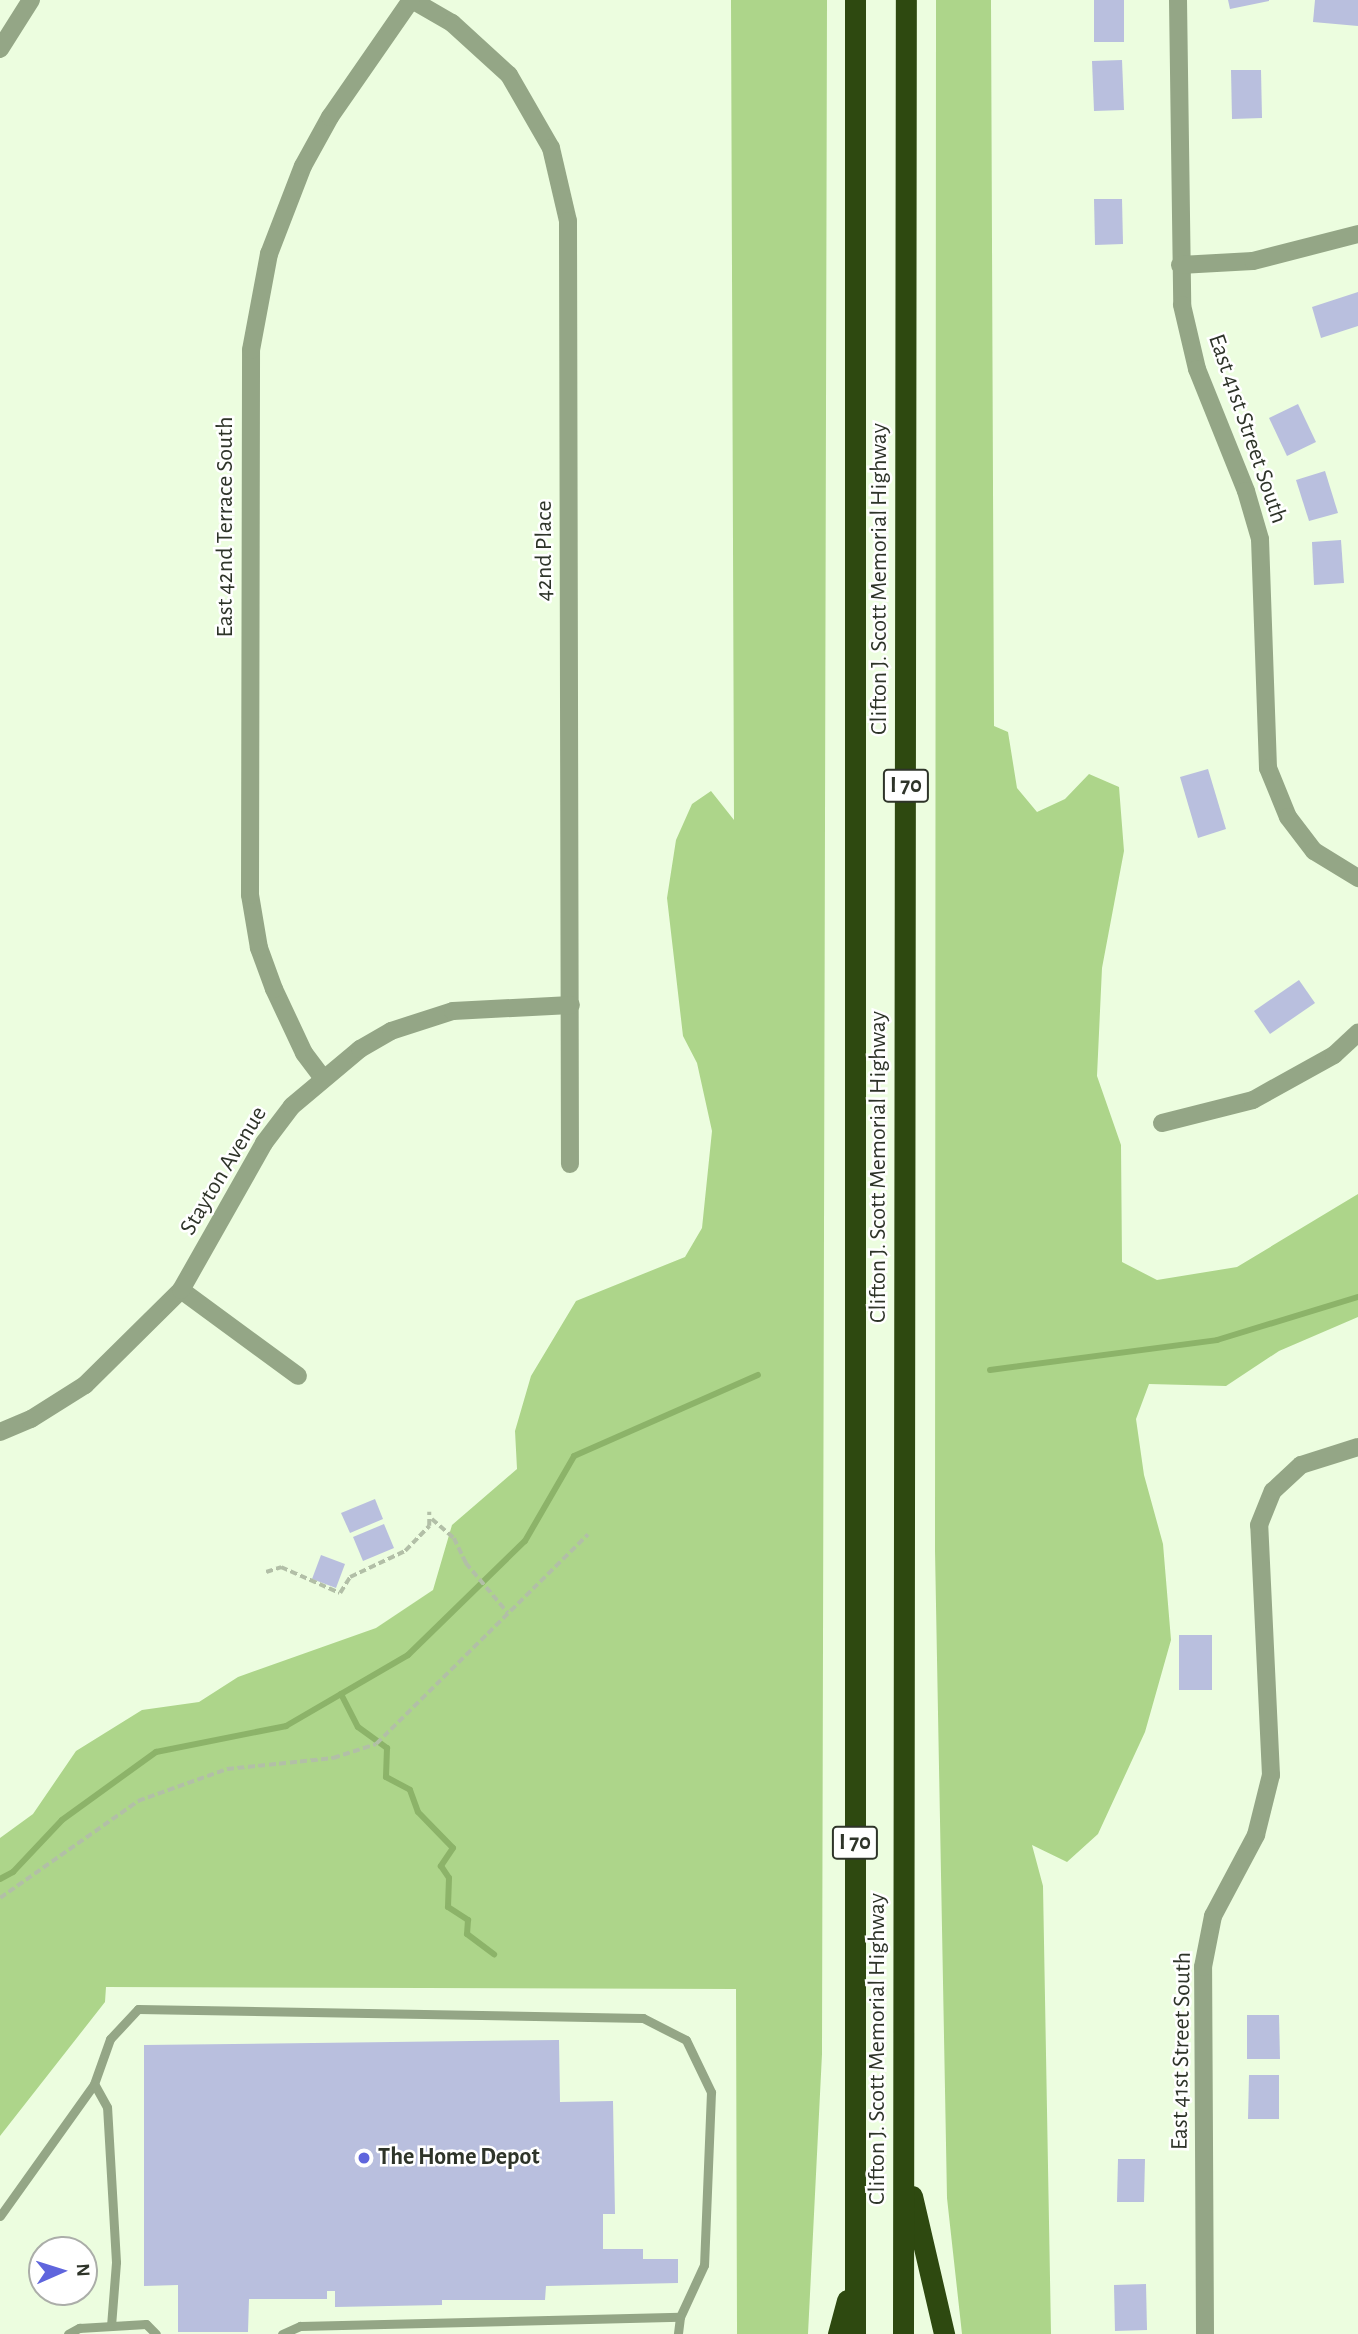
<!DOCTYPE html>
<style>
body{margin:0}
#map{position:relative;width:1358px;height:2334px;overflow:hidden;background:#ecfddf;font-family:"Alegreya Sans",sans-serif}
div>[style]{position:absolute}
.green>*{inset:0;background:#add58a}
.stream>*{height:6px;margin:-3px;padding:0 3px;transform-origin:3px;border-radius:3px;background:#8cb369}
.building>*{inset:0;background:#b9bfde}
.path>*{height:3.5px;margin-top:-1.75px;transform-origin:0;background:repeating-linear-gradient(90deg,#b2bfa7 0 7px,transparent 0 10.5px)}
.lane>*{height:9px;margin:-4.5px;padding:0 4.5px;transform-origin:4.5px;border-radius:4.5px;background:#94a686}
.street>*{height:18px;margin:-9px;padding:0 9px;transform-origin:9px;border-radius:9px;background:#94a686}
.highway>*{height:21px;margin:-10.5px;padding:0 10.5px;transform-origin:10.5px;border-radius:10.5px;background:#2e4910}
.dots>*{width:19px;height:19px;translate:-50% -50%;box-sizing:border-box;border:4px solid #fff;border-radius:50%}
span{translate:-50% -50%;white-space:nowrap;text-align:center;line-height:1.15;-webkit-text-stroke:5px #fff;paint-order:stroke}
.shield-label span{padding:2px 5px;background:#fff;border:2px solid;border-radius:5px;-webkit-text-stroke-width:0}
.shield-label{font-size:23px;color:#2e3429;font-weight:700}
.street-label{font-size:24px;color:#2e3429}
.poi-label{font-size:24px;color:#2e3429;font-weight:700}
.left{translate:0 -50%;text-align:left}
.north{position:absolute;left:28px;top:2236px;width:70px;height:70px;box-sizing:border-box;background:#fff;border:2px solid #abaea9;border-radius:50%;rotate:87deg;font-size:19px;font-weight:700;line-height:28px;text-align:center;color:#2e3429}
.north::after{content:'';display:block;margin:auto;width:24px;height:32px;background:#5f65dd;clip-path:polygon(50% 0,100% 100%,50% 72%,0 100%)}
</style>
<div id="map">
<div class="green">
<div style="clip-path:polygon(731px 0,827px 0,822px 2054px,808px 2334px,737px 2334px,736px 1989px,106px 1987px,105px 2002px,0 2136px,0 1838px,33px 1814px,76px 1751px,142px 1710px,199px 1702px,238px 1677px,376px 1628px,433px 1590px,452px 1525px,517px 1469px,515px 1431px,531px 1376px,576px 1301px,685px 1257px,702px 1228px,712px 1131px,697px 1063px,683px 1036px,667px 898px,676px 840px,692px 804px,711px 791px,734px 820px)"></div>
<div style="clip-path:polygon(936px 0,991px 0,994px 726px,1008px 732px,1017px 788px,1037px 812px,1065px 799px,1089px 774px,1119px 787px,1124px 851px,1102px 968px,1097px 1076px,1121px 1145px,1122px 1262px,1157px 1280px,1237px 1267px,1358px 1194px,1358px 1317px,1279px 1351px,1226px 1386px,1149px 1384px,1136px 1419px,1144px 1475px,1163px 1544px,1171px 1640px,1145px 1732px,1098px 1834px,1067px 1862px,1032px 1845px,1043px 1886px,1051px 2334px,962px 2334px,947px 2198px,935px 1551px)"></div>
</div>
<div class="stream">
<div style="left:990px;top:1370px;width:229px;rotate:-7.5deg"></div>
<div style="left:1217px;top:1340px;width:147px;rotate:-17deg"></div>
<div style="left:341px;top:1694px;width:37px;rotate:63deg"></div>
<div style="left:358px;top:1727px;width:36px;rotate:36deg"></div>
<div style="left:387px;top:1748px;width:29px;rotate:92deg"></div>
<div style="left:386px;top:1777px;width:27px;rotate:28deg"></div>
<div style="left:410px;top:1790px;width:23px;rotate:70deg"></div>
<div style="left:418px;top:1812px;width:50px;rotate:45.8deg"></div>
<div style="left:453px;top:1848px;width:22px;rotate:124deg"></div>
<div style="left:441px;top:1866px;width:14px;rotate:56deg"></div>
<div style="left:449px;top:1878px;width:29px;rotate:92deg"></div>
<div style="left:448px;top:1907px;width:24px;rotate:33deg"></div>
<div style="left:468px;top:1920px;width:14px;rotate:94deg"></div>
<div style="left:467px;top:1934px;width:34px;rotate:37deg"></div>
<div style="left:0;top:1879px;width:15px;rotate:-28deg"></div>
<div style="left:13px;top:1872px;width:71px;rotate:-46.7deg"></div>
<div style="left:62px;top:1820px;width:116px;rotate:-35.9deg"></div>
<div style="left:156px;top:1752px;width:133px;rotate:-11.3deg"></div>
<div style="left:286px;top:1726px;width:141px;rotate:-30.2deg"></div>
<div style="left:408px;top:1655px;width:163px;rotate:-44.3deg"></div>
<div style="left:525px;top:1541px;width:98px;rotate:-60deg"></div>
<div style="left:574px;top:1456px;width:201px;rotate:-23.8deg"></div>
</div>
<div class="building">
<div style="clip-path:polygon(1094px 0,1124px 0,1124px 42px,1094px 42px)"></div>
<div style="clip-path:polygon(1228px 0,1269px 0,1269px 1px,1230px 9px)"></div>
<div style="clip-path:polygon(1315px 0,1358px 0,1358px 26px,1313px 22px)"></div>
<div style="clip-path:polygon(1122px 60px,1124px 110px,1094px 111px,1092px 61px)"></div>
<div style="clip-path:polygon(1231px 70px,1261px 70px,1262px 118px,1232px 119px)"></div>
<div style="clip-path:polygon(1094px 199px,1122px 199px,1123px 244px,1095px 245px)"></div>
<div style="clip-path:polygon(1358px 292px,1358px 326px,1321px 338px,1312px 307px)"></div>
<div style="clip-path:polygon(1298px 404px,1316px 442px,1287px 456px,1269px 418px)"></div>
<div style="clip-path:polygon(1325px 471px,1338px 513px,1309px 521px,1296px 480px)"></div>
<div style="clip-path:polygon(1341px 540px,1344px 583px,1314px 585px,1312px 542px)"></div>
<div style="clip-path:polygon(1208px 769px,1226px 829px,1198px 838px,1180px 777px)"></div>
<div style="clip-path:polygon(1299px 980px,1315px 1003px,1270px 1034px,1254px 1011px)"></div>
<div style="clip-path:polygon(375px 1499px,383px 1519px,350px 1533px,341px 1513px)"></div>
<div style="clip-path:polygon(384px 1524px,394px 1548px,363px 1561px,353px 1537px)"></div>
<div style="clip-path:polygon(321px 1555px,345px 1564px,336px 1588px,312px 1579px)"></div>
<div style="clip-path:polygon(1179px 1635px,1212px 1635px,1212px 1690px,1179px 1690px)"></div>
<div style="clip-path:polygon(1247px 2015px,1279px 2015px,1280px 2059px,1247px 2059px)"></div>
<div style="clip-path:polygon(559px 2040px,560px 2102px,613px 2101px,615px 2214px,603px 2214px,603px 2249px,643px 2249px,643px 2259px,678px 2259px,678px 2283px,546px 2286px,545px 2300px,442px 2300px,442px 2305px,335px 2307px,335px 2291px,327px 2291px,327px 2299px,249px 2299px,248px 2332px,178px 2332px,178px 2285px,144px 2286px,144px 2045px)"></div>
<div style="clip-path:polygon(1249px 2075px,1279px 2075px,1279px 2119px,1248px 2119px)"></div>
<div style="clip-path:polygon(1118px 2159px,1145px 2159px,1144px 2202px,1117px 2202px)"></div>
<div style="clip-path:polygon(1146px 2284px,1147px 2330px,1115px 2331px,1114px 2285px)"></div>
</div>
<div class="path">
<div style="left:432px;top:1519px;width:29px;rotate:41deg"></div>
<div style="left:454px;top:1538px;width:28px;rotate:64deg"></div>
<div style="left:466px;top:1563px;width:65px;rotate:50deg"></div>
<div style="left:266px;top:1572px;width:16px;rotate:-18deg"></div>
<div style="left:281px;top:1567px;width:64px;rotate:23.8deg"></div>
<div style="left:340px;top:1593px;width:19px;rotate:-58deg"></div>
<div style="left:350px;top:1577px;width:61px;rotate:-25.3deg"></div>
<div style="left:405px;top:1551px;width:35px;rotate:-46deg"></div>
<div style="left:429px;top:1526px;width:14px;rotate:-90deg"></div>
<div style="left:0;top:1898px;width:169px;rotate:-35.1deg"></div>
<div style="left:138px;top:1801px;width:95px;rotate:-19.8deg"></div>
<div style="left:227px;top:1769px;width:107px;rotate:-5.9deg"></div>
<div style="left:333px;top:1758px;width:45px;rotate:-18deg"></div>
<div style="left:376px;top:1744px;width:298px;rotate:-44.7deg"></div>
</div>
<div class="lane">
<div style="left:0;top:2216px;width:162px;rotate:-54.5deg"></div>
<div style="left:111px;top:2326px;width:64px;rotate:-85.5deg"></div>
<div style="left:116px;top:2262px;width:155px;rotate:-93.3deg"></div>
<div style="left:107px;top:2107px;width:26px;rotate:-119deg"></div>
<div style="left:94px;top:2084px;width:48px;rotate:-70.4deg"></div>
<div style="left:110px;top:2039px;width:41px;rotate:-47deg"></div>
<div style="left:138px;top:2009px;width:505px;rotate:1.02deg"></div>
<div style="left:643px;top:2018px;width:48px;rotate:27.1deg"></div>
<div style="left:686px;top:2040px;width:58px;rotate:64.3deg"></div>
<div style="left:711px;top:2092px;width:173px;rotate:92.3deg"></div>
<div style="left:704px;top:2265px;width:57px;rotate:114.8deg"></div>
<div style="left:68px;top:2334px;width:13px;rotate:-29deg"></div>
<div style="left:79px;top:2328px;width:67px;rotate:-3.4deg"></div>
<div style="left:146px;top:2324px;width:14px;rotate:45deg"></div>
<div style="left:282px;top:2334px;width:20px;rotate:-24deg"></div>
<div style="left:300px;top:2326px;width:380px;rotate:-1.4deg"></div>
<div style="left:680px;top:2317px;width:17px;rotate:97deg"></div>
</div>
<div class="street">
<div style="left:412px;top:0;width:46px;rotate:29.9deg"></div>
<div style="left:452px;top:23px;width:77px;rotate:42.4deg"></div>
<div style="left:509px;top:75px;width:84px;rotate:60.1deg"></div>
<div style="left:551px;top:148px;width:75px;rotate:76.9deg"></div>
<div style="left:568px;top:221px;width:943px;rotate:89.88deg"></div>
<div style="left:1178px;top:0;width:305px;rotate:89.2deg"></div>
<div style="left:1182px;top:305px;width:66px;rotate:76.8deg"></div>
<div style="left:1197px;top:369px;width:131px;rotate:68.1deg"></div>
<div style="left:1246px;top:491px;width:50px;rotate:73.7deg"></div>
<div style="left:1260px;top:539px;width:229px;rotate:88deg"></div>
<div style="left:1268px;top:768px;width:53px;rotate:67.8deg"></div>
<div style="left:1288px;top:817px;width:43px;rotate:52.6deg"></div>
<div style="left:1314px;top:851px;width:52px;rotate:31.5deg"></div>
<div style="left:0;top:49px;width:58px;rotate:-57.7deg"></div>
<div style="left:1180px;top:265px;width:73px;rotate:-3.1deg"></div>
<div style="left:1253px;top:261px;width:108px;rotate:-14.4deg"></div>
<div style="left:322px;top:1077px;width:30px;rotate:-127deg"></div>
<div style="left:304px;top:1053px;width:71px;rotate:-115.1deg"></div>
<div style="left:274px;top:989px;width:44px;rotate:-110.1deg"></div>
<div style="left:259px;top:948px;width:54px;rotate:-99.6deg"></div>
<div style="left:250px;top:895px;width:545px;rotate:-89.89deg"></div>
<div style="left:251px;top:350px;width:98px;rotate:-79.4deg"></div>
<div style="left:269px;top:254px;width:94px;rotate:-68.9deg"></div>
<div style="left:303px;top:166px;width:56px;rotate:-61.1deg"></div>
<div style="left:330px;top:117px;width:142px;rotate:-55.3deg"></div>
<div style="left:1162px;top:1123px;width:94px;rotate:-14.2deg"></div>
<div style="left:1253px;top:1100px;width:93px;rotate:-29.1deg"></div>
<div style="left:1334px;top:1055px;width:33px;rotate:-43deg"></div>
<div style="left:181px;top:1290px;width:145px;rotate:36.3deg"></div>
<div style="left:0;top:1432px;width:34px;rotate:-23deg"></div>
<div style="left:31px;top:1419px;width:64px;rotate:-32.2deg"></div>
<div style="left:85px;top:1385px;width:135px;rotate:-44.7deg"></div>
<div style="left:181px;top:1290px;width:169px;rotate:-60.5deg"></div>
<div style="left:264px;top:1143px;width:46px;rotate:-52.9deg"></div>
<div style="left:292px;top:1106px;width:89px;rotate:-40deg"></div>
<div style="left:360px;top:1049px;width:36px;rotate:-30deg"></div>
<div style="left:391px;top:1031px;width:65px;rotate:-17.9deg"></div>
<div style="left:453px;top:1011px;width:118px;rotate:-2.9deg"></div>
<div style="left:1205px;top:2334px;width:367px;rotate:-90.3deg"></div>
<div style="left:1203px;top:1967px;width:52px;rotate:-78.9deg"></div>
<div style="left:1213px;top:1916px;width:92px;rotate:-62deg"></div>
<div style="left:1256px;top:1835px;width:62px;rotate:-76deg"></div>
<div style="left:1271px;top:1775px;width:250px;rotate:-92.7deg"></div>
<div style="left:1259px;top:1525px;width:37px;rotate:-68deg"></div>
<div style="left:1273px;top:1491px;width:38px;rotate:-43deg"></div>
<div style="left:1301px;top:1465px;width:60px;rotate:-17.5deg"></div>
</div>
<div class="highway">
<div style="left:912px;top:2196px;width:142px;rotate:76.9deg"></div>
<div style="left:838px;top:2334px;width:35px;rotate:-75deg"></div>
<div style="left:855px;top:2334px;width:2334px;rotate:-90deg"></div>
<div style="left:903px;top:2334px;width:2334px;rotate:-89.93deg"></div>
</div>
<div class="dots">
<div style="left:364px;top:2158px;background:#5f65dd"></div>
</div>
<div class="shield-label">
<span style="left:906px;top:786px">I 70</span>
<span style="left:855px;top:1843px">I 70</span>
</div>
<div class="street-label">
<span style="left:1247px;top:429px;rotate:71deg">East 41st Street South</span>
<span style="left:226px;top:527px;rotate:-90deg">East 42nd Terrace South</span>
<span style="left:545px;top:551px;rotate:-90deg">42nd Place</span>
<span style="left:880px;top:579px;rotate:-90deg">Clifton J. Scott Memorial Highway</span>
<span style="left:879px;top:1167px;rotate:-90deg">Clifton J. Scott Memorial Highway</span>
<span style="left:224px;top:1171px;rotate:-59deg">Stayton Avenue</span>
<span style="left:878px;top:2049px;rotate:-90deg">Clifton J. Scott Memorial Highway</span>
<span style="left:1182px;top:2051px;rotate:-89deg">East 41st Street South</span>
</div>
<div class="poi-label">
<span class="left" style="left:378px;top:2158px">The Home Depot</span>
</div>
<div class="north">N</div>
</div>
